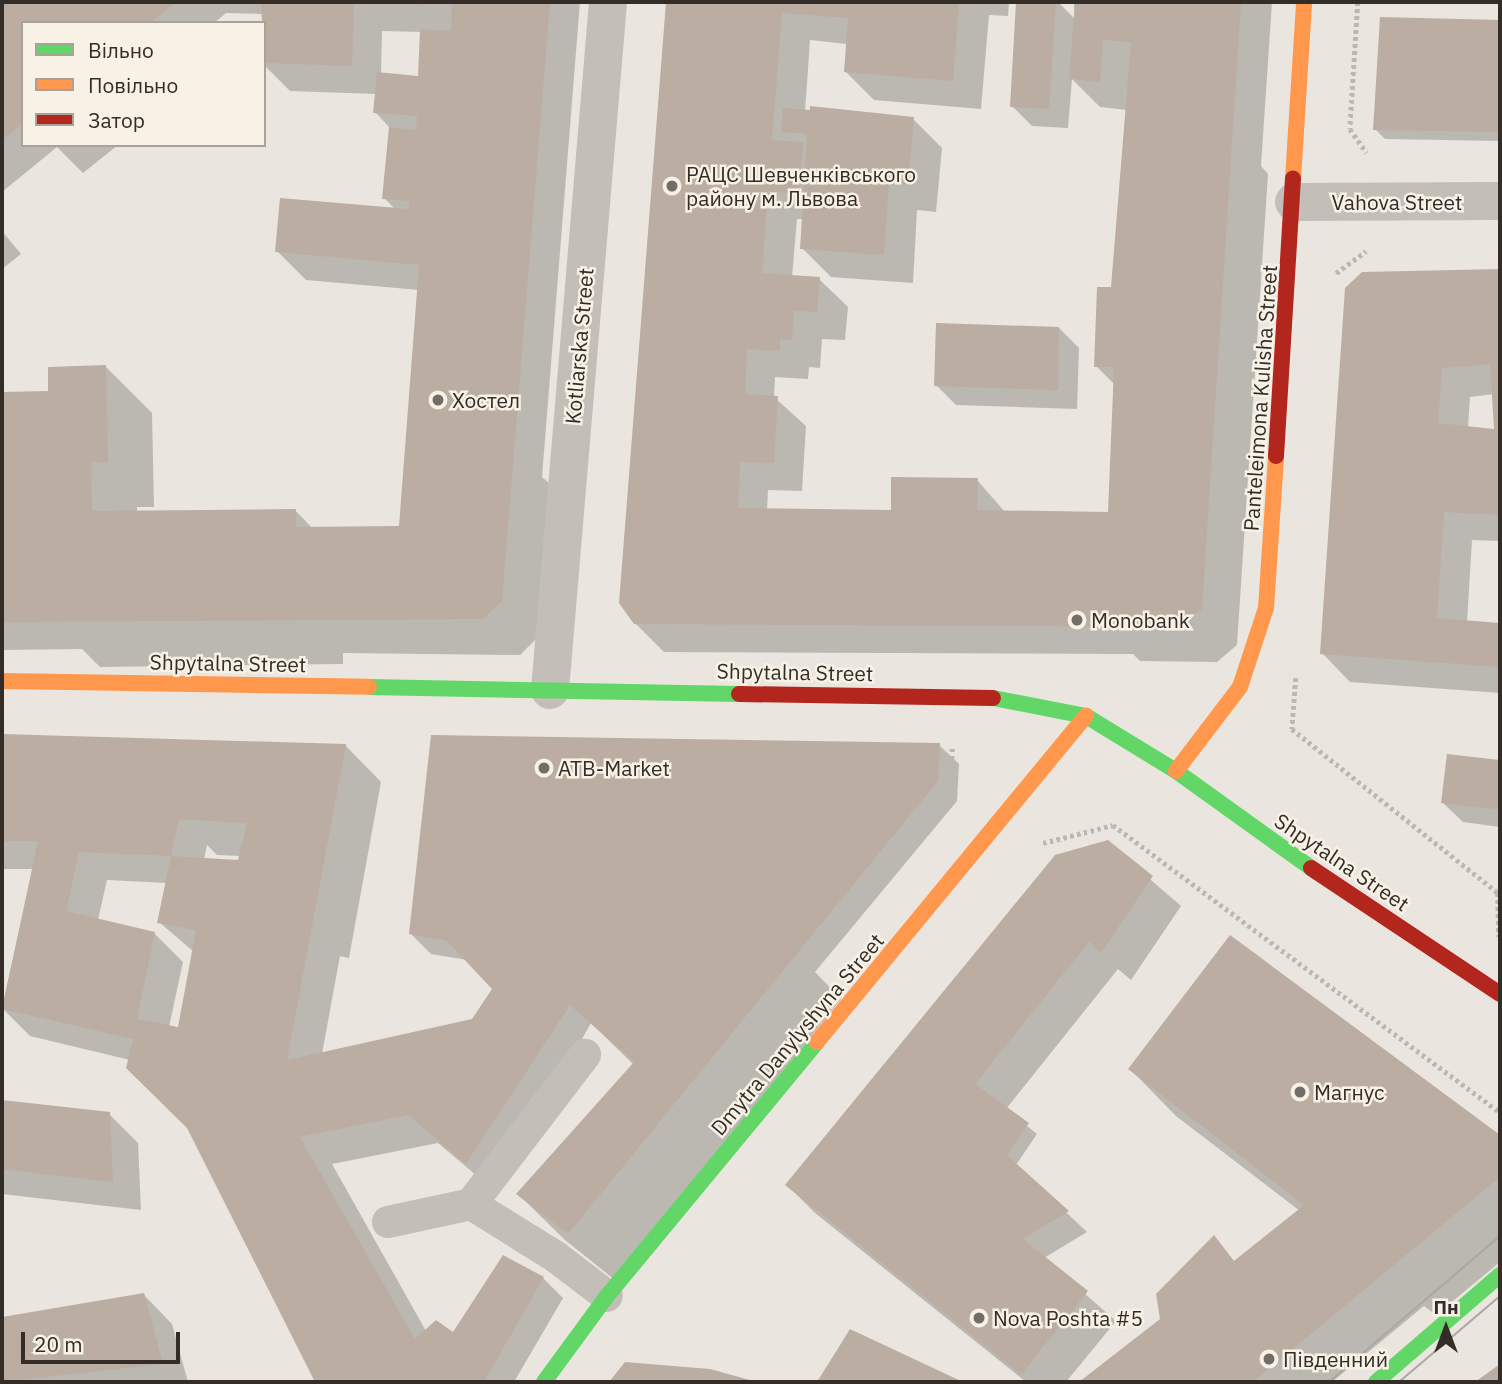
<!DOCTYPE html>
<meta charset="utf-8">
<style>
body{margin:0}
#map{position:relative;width:1502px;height:1384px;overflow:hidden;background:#eae6df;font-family:"IBM Plex Sans",sans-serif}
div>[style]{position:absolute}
.shadow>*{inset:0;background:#0003}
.building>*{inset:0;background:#bcada2}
.path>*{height:4.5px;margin-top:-2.25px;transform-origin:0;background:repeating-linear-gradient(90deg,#bbb7b1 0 3.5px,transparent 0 7px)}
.lane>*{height:32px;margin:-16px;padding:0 16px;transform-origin:16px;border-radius:16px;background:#c3beb8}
.street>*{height:38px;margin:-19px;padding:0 19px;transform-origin:19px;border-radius:19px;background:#c3beb8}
.fast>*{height:16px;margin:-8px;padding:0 8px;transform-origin:8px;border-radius:8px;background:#63d668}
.slow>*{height:16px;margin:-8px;padding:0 8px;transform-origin:8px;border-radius:8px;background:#ff974d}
.jam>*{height:16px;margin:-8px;padding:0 8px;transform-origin:8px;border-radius:8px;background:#b3261e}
.tram>*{height:2px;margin:-1px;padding:0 1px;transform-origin:1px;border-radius:1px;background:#aba7a2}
.dots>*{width:19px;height:19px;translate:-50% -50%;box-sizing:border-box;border:4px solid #f7f1e6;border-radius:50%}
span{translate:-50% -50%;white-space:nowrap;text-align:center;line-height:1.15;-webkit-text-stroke:5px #f7f1e6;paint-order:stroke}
.poi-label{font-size:21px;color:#332c27}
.left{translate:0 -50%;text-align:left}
.street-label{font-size:21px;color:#332c27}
.frame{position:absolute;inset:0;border:4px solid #332c27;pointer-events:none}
.legend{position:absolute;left:21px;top:21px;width:245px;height:126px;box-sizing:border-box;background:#f7f1e6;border:2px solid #a9a29a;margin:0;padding:9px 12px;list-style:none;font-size:21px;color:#332c27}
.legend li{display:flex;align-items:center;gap:14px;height:35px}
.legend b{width:35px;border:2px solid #a9a29a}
.north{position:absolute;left:1411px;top:1293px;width:70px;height:70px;-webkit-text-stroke:5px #f7f1e6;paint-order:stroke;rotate:0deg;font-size:19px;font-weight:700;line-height:28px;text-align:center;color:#332c27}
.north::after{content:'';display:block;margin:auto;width:24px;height:32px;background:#332c27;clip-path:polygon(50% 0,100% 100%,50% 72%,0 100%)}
.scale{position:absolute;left:21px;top:1332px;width:159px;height:32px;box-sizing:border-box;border:4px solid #332c27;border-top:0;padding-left:9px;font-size:21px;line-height:24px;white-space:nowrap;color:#332c27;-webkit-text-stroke:5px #f7f1e6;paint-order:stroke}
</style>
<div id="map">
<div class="shadow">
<div style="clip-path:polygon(evenodd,7px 2px,580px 2px,542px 477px,550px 484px,538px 637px,520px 655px,343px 653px,343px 664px,100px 667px,82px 649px,2px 650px,2px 394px,50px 393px,106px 367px,152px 413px,154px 507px,137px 507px,137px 512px,295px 510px,313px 529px,401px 528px,419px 290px,306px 280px,277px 251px,395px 209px,384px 198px,390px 128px,375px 112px,376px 94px,290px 91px,264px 65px,263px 14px,226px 13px,214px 23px,23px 23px,23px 145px,118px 145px,83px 173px,57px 147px,2px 192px,2px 6px,7px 2px,382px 31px,422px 32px,420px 77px,381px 74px,382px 31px)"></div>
<div style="clip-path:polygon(667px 2px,1009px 2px,1008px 16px,989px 15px,981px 109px,874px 100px,845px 71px,847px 44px,810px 40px,805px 112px,913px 119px,942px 148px,936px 212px,917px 210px,913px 283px,831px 277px,802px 248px,804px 219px,797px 219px,792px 277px,819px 279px,848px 307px,845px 340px,822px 339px,820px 368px,809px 367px,808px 379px,775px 377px,774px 397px,806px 426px,802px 491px,768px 490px,767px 510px,892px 512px,977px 480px,1006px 513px,1109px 514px,1115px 385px,1096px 366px,1113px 289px,1127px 110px,1100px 107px,1072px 79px,1068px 128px,1032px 126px,1012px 106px,1018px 2px,1058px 2px,1075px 19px,1074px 2px,1272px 2px,1261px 166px,1268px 174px,1237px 645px,1217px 662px,1140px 661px,1133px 654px,664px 652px,635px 623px,621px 602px)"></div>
<div style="clip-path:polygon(1381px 19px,1500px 21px,1500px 141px,1385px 139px,1375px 129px)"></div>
<div style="clip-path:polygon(2px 231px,21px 254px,2px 269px)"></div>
<div style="clip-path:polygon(evenodd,1500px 271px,1500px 541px,1472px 540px,1467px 622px,1500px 624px,1500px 693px,1350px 682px,1322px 653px,1363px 273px,1500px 271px,1494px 394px,1496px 431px,1468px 428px,1470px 397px,1494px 394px)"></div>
<div style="clip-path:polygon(1059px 328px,1079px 348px,1077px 409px,956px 405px,936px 385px)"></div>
<div style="clip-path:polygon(evenodd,2px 738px,345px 745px,381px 782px,349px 958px,340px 956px,322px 1054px,472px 1021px,495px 989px,467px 960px,431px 954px,411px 934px,939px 745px,959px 764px,957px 801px,815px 972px,841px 999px,615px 1280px,565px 1240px,518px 1194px,634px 1065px,591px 1023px,496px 1192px,438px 1143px,332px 1164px,426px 1331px,454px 1334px,543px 1278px,563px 1298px,514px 1382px,317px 1382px,188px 1127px,130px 1060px,30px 1036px,2px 1008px,33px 869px,2px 869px,2px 738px,207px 845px,217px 855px,241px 856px,240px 862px,204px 860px,207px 845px,2px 738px,107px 880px,167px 883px,159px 922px,194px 952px,179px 1029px,169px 1027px,183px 962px,154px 933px,98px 920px,107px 880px)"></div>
<div style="clip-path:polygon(1448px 756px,1500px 761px,1500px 827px,1463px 822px,1443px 803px)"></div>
<div style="clip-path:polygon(1107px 842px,1181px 906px,1131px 980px,1118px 969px,1006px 1109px,1037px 1134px,1016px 1165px,1087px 1232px,1044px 1258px,1116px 1321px,1066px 1382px,1026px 1382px,815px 1213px,787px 1185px)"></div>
<div style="clip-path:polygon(1230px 938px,1500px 1138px,1500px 1262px,1436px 1315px,1424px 1306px,1332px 1382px,1082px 1382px,1300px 1211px,1176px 1116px,1130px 1069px)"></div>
<div style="clip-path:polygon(2px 1101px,109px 1114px,138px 1143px,141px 1210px,2px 1194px)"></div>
<div style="clip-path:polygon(144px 1295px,172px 1324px,188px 1382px,2px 1382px,2px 1319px)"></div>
<div style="clip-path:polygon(851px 1332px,959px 1382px,819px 1382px)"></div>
<div style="clip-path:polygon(626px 1364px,710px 1371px,753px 1382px,611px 1382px)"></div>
</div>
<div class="building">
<div style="clip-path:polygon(2px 2px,176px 2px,150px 23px,23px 23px,23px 124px,2px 140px)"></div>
<div style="clip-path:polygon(261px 2px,354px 2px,352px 66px,264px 63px)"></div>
<div style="clip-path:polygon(385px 2px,425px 2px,425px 5px)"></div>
<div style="clip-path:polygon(452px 2px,550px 2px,502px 601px,483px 619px,2px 622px,2px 392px,48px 391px,48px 367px,106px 365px,108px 462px,91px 462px,92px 511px,296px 509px,296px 527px,399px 526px,419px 265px,275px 252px,280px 198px,409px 209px,409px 201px,382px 199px,389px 127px,416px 130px,417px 116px,373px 113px,377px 72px,418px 76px,420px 29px,451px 31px)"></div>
<div style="clip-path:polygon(666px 2px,959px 2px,953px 81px,844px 72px,848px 18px,782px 13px,772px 140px,803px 142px,799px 194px,768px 191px,762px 273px,820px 277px,817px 312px,794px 311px,792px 340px,780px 339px,780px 351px,747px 349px,745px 394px,778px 396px,774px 463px,740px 462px,738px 508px,891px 510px,891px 477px,978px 478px,977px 510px,1108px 512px,1114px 367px,1094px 367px,1097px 287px,1111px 287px,1131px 42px,1103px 40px,1100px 82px,1069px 79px,1075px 2px,1241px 2px,1202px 609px,1180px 627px,634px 624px,619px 603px)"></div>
<div style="clip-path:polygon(1016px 2px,1056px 2px,1049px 109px,1010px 107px)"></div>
<div style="clip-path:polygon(1380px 17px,1500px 20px,1500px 132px,1373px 130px)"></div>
<div style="clip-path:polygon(810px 106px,914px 117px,908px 184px,889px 182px,884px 255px,800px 249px,807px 134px,781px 132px,783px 108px,810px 110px)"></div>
<div style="clip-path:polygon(evenodd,1500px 269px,1500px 515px,1444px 512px,1437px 618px,1500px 623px,1500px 667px,1320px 654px,1345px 288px,1362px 272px,1500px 269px,1490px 364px,1494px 429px,1438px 423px,1442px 368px,1490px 364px)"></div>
<div style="clip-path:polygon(936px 323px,1059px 327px,1058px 390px,934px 386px)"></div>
<div style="clip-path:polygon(evenodd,2px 734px,346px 744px,287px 1060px,472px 1019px,492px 989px,447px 941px,409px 934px,431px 735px,940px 743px,938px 781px,568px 1234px,516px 1194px,634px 1062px,570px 1005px,466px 1164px,408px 1115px,300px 1137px,415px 1339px,436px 1320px,453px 1332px,503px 1255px,544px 1277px,484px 1382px,315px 1382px,187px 1128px,126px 1068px,133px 1039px,2px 1009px,38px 841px,2px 841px,2px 734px,179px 819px,247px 823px,238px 860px,171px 856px,157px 923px,196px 930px,178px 1027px,137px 1019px,155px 932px,66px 911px,79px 852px,171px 856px,179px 819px)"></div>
<div style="clip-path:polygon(1447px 754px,1500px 760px,1500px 810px,1441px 803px)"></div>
<div style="clip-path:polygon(1108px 840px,1153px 876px,1101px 953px,1089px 942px,975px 1084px,1029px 1123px,1007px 1155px,1069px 1211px,1023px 1239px,1088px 1291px,1021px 1375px,785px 1185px,1055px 855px)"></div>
<div style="clip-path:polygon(1230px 935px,1500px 1135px,1500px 1177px,1253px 1382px,1079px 1382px,1160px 1319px,1156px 1294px,1214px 1235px,1234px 1261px,1304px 1205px,1128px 1069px)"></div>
<div style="clip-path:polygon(2px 1100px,110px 1112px,113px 1182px,2px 1169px)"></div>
<div style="clip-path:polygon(144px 1293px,163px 1364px,2px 1382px,2px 1317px)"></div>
<div style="clip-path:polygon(850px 1329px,963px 1382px,817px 1382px)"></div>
<div style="clip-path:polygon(625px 1362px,710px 1369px,757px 1382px,609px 1382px)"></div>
<div style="clip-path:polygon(1500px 1364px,1500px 1382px,1475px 1382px)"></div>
</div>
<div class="path">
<div style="left:1358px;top:2px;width:127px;rotate:93.6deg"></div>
<div style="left:1350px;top:129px;width:29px;rotate:55deg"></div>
<div style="left:1336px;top:273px;width:37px;rotate:-36deg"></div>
<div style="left:1018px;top:650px;width:176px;rotate:-1.3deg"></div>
<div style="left:1194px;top:646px;width:32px;rotate:-60deg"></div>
<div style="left:1296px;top:678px;width:51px;rotate:94.5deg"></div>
<div style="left:1292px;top:729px;width:263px;rotate:38.5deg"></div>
<div style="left:1498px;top:893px;width:44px;rotate:88.7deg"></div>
<div style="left:1043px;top:843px;width:72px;rotate:-14.4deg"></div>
<div style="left:1113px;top:825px;width:482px;rotate:36.6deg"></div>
<div style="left:593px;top:1233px;width:572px;rotate:-51.25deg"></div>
<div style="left:951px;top:787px;width:42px;rotate:-88.6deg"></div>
<div style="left:1284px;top:1382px;width:282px;rotate:-40.1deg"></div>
</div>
<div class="lane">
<div style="left:471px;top:1204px;width:188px;rotate:-52.6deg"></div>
<div style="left:388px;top:1222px;width:85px;rotate:-12.2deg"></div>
<div style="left:471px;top:1204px;width:100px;rotate:31.9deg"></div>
<div style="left:556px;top:1257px;width:64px;rotate:37.4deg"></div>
</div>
<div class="street">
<div style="left:1294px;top:202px;width:206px;rotate:-0.3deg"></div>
<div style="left:550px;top:690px;width:690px;rotate:-85.18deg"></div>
</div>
<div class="fast">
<div style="left:369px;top:687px;width:370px;rotate:1.1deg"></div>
<div style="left:993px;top:698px;width:95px;rotate:11deg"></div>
<div style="left:1086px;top:716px;width:105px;rotate:31.4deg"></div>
<div style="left:1176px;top:771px;width:166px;rotate:35.7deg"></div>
<div style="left:544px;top:1382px;width:107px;rotate:-53.8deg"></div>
<div style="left:607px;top:1296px;width:330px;rotate:-50.4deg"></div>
<div style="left:1376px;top:1382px;width:164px;rotate:-40.8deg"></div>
</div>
<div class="slow">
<div style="left:1293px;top:179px;width:177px;rotate:-86.4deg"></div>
<div style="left:2px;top:681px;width:367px;rotate:0.9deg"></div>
<div style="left:1176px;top:771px;width:106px;rotate:-52.7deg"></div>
<div style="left:1240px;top:687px;width:83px;rotate:-71.8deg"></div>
<div style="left:1266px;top:608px;width:152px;rotate:-86.2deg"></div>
<div style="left:817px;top:1042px;width:423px;rotate:-50.5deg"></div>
</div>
<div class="jam">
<div style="left:1276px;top:456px;width:278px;rotate:-86.5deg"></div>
<div style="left:739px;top:694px;width:254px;rotate:0.9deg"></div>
<div style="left:1311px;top:868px;width:227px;rotate:33.7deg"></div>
</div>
<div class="tram">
<div style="left:1329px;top:1382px;width:225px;rotate:-40.5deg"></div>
<div style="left:1399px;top:1382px;width:133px;rotate:-40.4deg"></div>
</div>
<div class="dots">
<div style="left:672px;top:186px;background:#736d67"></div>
<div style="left:438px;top:400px;background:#736d67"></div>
<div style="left:1077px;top:620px;background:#736d67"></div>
<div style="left:544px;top:768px;background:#736d67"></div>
<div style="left:1300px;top:1092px;background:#736d67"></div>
<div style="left:979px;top:1318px;background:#736d67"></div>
<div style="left:1269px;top:1359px;background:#736d67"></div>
</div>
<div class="poi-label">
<span class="left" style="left:686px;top:186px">РАЦС Шевченківського<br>району м. Львова</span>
<span class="left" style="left:452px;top:400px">Хостел</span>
<span class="left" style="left:1091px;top:620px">Monobank</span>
<span class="left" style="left:558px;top:768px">ATB-Market</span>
<span class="left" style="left:1314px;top:1092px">Магнус</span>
<span class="left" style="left:993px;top:1318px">Nova Poshta #5</span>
<span class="left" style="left:1283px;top:1359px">Південний</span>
</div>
<div class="street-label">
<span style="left:1397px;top:202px">Vahova Street</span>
<span style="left:579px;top:346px;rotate:-85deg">Kotliarska Street</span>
<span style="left:1260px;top:398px;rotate:-86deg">Panteleimona Kulisha Street</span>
<span style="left:228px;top:663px;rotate:1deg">Shpytalna Street</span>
<span style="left:795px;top:672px;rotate:1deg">Shpytalna Street</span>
<span style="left:1342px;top:862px;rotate:34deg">Shpytalna Street</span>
<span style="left:797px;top:1034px;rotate:-50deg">Dmytra Danylyshyna Street</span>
</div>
<div class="frame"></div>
<ul class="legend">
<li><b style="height:9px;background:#63d668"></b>Вільно</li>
<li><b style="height:9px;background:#ff974d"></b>Повільно</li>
<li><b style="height:9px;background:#b3261e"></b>Затор</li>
</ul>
<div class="north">Пн</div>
<div class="scale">20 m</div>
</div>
